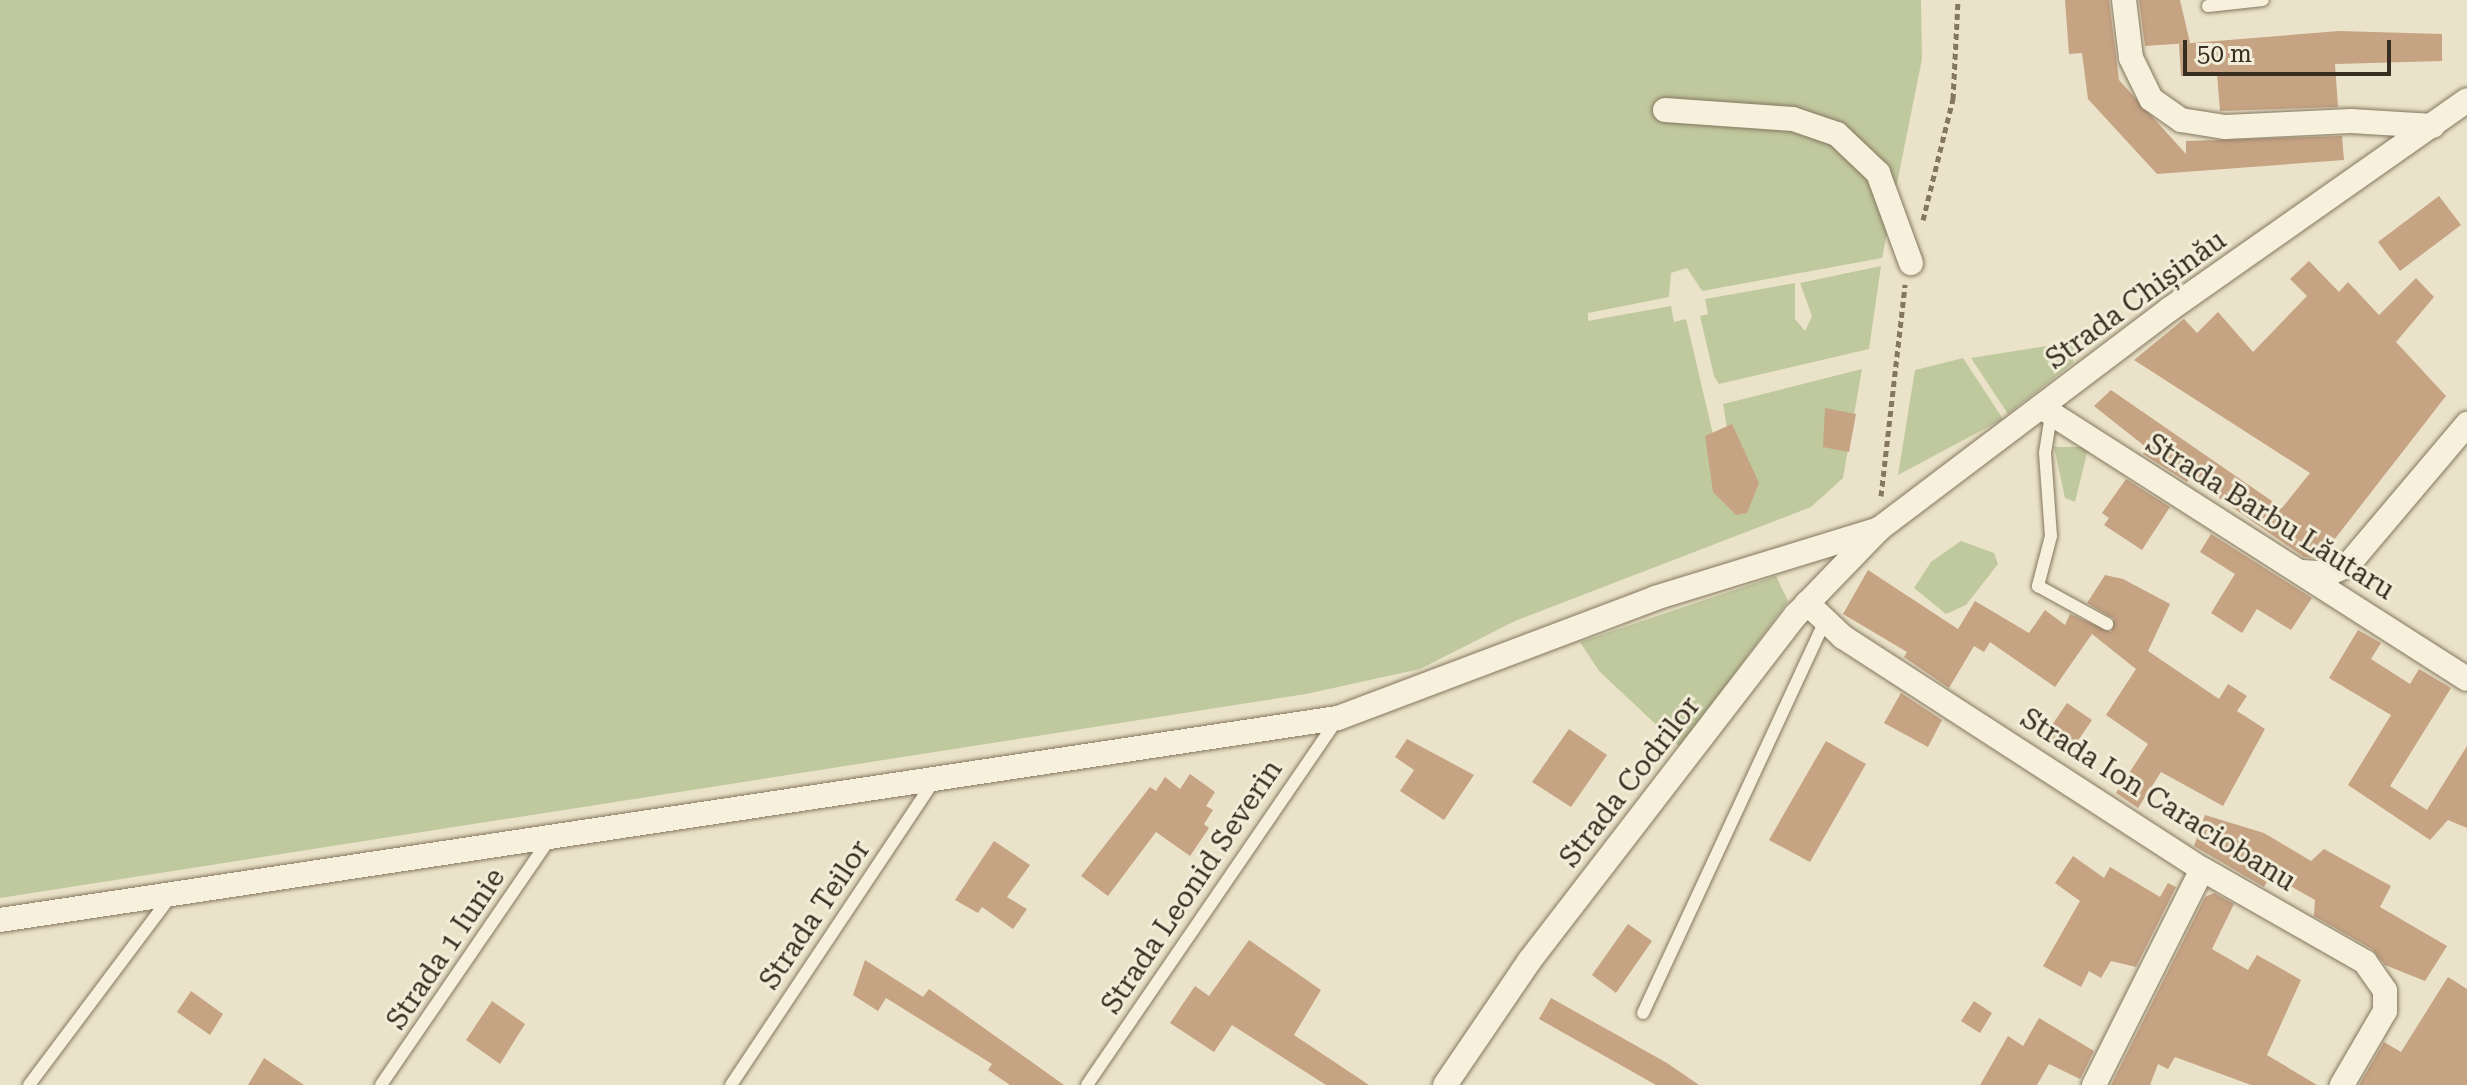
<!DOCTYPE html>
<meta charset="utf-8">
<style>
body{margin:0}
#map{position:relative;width:2467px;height:1085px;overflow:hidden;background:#eae3c9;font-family:"Roboto Serif",serif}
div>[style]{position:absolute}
.green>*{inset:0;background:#c0c89e}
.building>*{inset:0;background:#c5a383}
.path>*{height:5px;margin-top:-2.5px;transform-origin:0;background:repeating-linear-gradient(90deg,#85765f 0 6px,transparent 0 10px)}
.roads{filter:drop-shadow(0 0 2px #85765f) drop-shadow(0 0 2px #85765f)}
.lane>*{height:12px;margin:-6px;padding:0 6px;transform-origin:6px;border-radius:6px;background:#f6f0dc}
.street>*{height:24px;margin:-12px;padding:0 12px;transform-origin:12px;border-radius:12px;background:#f6f0dc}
span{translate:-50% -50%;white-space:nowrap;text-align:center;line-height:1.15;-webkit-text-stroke:6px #f2edd8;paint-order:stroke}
.street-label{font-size:28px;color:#372d21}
.scale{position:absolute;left:2183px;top:40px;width:208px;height:36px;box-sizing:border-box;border:4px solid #372d21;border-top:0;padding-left:10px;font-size:24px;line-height:28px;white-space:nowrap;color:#372d21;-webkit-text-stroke:6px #f2edd8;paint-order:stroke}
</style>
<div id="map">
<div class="green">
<div style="clip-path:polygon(0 0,1921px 0,1922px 59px,1882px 258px,1702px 291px,1687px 268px,1671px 273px,1669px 297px,1588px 313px,1588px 321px,1671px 306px,1674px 322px,1686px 319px,1715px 443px,1729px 440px,1723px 404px,1862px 369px,1843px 478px,1811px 507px,1515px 621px,1420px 669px,1306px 694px,0 898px)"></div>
<div style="clip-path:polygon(1881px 266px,1869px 349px,1719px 384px,1714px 376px,1700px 316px,1708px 314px,1705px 299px,1795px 283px,1795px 319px,1805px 331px,1812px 316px,1800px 283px)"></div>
<div style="clip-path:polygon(2066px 343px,2075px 347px,2073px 363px,2008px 414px,1971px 358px)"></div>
<div style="clip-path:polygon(1963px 358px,2003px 419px,1898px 475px,1915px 370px)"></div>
<div style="clip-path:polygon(2054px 447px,2091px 447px,2094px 453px,2087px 453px,2075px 502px,2065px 498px)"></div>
<div style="clip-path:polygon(1961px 541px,1994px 553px,1998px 564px,1966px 605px,1946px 614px,1914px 588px,1931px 562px)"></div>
<div style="clip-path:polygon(1776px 576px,1788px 601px,1680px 747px,1599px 671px,1580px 642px)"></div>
</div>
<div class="building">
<div style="clip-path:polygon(2065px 0,2109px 0,2119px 80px,2186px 154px,2186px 141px,2342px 136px,2344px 160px,2157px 174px,2088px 99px,2082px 53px,2069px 54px)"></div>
<div style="clip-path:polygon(2139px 0,2180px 0,2190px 43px,2145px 46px)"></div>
<div style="clip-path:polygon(2339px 31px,2442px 34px,2442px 61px,2335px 64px,2338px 107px,2220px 111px,2217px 74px,2181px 76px,2179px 44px)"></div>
<div style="clip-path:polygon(2439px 196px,2461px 225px,2400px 271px,2378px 242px)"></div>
<div style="clip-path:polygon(2309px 261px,2339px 292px,2348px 282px,2379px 315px,2416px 278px,2434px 297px,2396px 342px,2446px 396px,2320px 558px,2304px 557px,2190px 478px,2187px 482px,2143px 454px,2147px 448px,2094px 406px,2111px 390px,2282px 508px,2310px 473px,2134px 360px,2184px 319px,2197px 333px,2218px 312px,2253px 352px,2307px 296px,2290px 279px)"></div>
<div style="clip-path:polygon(1825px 408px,1856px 414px,1849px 452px,1823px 447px)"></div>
<div style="clip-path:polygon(1732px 424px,1759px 483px,1747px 513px,1736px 515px,1713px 492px,1705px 436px)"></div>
<div style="clip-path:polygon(2126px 479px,2170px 507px,2142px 550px,2104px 525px,2109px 518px,2102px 513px)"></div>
<div style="clip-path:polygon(2211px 534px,2312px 598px,2291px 630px,2257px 609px,2242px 633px,2211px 613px,2235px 574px,2200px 552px)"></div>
<div style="clip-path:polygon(1868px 570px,1958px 629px,1975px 601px,2029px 633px,2045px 610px,2065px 625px,2070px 614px,2111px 632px,2114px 619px,2087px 603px,2105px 575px,2123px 579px,2170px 604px,2148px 651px,2219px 699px,2228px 684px,2247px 696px,2237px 711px,2265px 729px,2223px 806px,2161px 772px,2138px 808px,2116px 793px,2148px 744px,2106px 715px,2136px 669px,2092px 634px,2055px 687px,1990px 642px,1984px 652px,1974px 646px,1949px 688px,1904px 657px,1907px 652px,1843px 614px)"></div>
<div style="clip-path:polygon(2358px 630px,2381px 643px,2371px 659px,2410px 684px,2419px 669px,2451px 688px,2390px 786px,2427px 810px,2467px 746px,2467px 828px,2448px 820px,2430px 840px,2348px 785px,2391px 715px,2329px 678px)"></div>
<div style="clip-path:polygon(1901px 693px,1942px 720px,1928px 747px,1884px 723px)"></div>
<div style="clip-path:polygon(2067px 703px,2092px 720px,2071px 751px,2046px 734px)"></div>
<div style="clip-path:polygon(1569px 729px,1607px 755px,1571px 807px,1532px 782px)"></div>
<div style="clip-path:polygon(1407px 739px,1474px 775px,1444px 820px,1400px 791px,1414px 770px,1395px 757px)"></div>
<div style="clip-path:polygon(1826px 741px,1866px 764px,1810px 862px,1769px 840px)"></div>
<div style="clip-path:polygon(1190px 774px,1215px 792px,1206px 806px,1213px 810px,1204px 824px,1209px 828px,1190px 856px,1156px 832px,1108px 896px,1081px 876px,1150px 787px,1156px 791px,1165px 777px,1180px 789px)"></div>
<div style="clip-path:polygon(2205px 815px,2264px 833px,2311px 861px,2324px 849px,2391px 886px,2380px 907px,2447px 946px,2425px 981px,2385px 965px,2372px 949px,2314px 916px,2315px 900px,2271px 875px,2264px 887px,2194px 846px)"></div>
<div style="clip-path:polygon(994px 841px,1030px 865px,1007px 897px,1027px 909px,1013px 929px,982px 907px,978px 913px,955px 900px)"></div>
<div style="clip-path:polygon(2073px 856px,2104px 878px,2110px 867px,2160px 897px,2168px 883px,2176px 887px,2136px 967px,2111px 961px,2101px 978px,2089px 971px,2081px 987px,2043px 966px,2080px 901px,2055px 883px)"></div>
<div style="clip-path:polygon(2214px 893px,2234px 904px,2212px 949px,2248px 970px,2257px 955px,2301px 980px,2267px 1055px,2317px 1085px,2251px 1085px,2175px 1057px,2168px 1069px,2158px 1064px,2150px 1085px,2111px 1085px,2205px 897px)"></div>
<div style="clip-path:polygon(1628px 924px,1652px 941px,1616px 993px,1592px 975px)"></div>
<div style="clip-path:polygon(1249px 940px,1321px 990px,1294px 1035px,1369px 1085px,1326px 1085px,1232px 1025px,1214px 1052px,1170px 1023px,1195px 986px,1209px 996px)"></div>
<div style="clip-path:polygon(865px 960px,923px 997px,929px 989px,1064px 1085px,1010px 1085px,988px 1070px,992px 1064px,886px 998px,878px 1011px,853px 995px)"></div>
<div style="clip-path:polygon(2448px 977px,2467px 989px,2467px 1085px,2359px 1085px,2384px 1042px,2401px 1052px)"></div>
<div style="clip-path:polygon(191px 991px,223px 1014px,210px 1035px,177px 1012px)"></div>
<div style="clip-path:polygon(1551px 998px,1667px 1063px,1699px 1085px,1656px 1085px,1539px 1019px)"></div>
<div style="clip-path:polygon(492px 1001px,525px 1024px,500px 1064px,466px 1040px)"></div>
<div style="clip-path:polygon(1974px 1001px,1992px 1013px,1980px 1033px,1961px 1021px)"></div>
<div style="clip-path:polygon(2039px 1018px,2094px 1051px,2080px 1079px,2049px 1064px,2037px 1085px,1980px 1085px,2008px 1036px,2023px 1046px)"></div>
<div style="clip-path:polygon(264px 1058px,304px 1085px,248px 1085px)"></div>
</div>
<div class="path">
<div style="left:1923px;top:220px;width:125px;rotate:-76.1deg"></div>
<div style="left:1953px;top:99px;width:99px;rotate:-87.1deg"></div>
<div style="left:1881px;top:496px;width:213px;rotate:-83.5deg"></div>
</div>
<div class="roads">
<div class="lane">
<div style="left:2208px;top:6px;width:55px;rotate:-6.2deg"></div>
<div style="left:2051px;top:415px;width:38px;rotate:99deg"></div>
<div style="left:2045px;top:453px;width:83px;rotate:85.9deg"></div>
<div style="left:2051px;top:536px;width:52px;rotate:104.6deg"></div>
<div style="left:2038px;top:586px;width:79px;rotate:28.8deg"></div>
<div style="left:1643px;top:1013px;width:430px;rotate:-65.1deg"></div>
<div style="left:29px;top:1085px;width:236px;rotate:-53.1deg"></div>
<div style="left:381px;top:1085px;width:297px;rotate:-55.6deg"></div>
<div style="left:731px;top:1085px;width:368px;rotate:-56.3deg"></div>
<div style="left:1087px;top:1085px;width:441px;rotate:-55.6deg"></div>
</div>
<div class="street">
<div style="left:2124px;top:0;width:58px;rotate:83.1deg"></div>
<div style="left:2131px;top:58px;width:46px;rotate:64deg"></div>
<div style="left:2151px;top:99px;width:37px;rotate:35deg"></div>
<div style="left:2181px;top:120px;width:45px;rotate:9deg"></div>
<div style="left:2225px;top:127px;width:126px;rotate:-2.7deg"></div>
<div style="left:2351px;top:121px;width:82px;rotate:3.5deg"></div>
<div style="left:1665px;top:110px;width:128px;rotate:4deg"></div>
<div style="left:1793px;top:119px;width:46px;rotate:18.8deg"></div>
<div style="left:1837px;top:134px;width:57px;rotate:43.6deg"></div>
<div style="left:1878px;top:173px;width:96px;rotate:69.9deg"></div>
<div style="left:2041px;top:407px;width:505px;rotate:32.56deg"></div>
<div style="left:2302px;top:572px;width:26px;rotate:4deg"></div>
<div style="left:2328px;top:574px;width:22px;rotate:-24deg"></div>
<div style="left:2348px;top:565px;width:185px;rotate:-49.8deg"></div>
<div style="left:1807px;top:603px;width:50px;rotate:43.4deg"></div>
<div style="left:1843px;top:637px;width:427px;rotate:32.9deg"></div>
<div style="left:2202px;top:869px;width:188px;rotate:29.7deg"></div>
<div style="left:2365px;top:962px;width:35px;rotate:55deg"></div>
<div style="left:2385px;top:991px;width:20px;rotate:90deg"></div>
<div style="left:2385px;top:1011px;width:86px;rotate:120.2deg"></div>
<div style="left:0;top:920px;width:1353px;rotate:-8.59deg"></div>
<div style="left:1338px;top:718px;width:339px;rotate:-20.7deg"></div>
<div style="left:1655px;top:598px;width:234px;rotate:-17.1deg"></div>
<div style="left:1445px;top:1085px;width:151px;rotate:-55.8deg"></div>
<div style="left:1530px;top:960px;width:436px;rotate:-52.4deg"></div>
<div style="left:1796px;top:615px;width:120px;rotate:-46deg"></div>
<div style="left:1879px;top:529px;width:365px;rotate:-37.1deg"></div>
<div style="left:2170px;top:309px;width:363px;rotate:-35.1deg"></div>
<div style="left:2094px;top:1085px;width:241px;rotate:-63.4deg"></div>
</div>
</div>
<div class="street-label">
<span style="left:2136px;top:300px;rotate:-36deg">Strada Chișinău</span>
<span style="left:2270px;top:517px;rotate:32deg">Strada Barbu Lăutaru</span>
<span style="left:1630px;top:782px;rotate:-52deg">Strada Codrilor</span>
<span style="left:2158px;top:800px;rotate:32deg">Strada Ion Caraciobanu</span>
<span style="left:1192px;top:887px;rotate:-56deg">Strada Leonid Severin</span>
<span style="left:815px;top:915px;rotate:-56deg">Strada Teilor</span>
<span style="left:446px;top:949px;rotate:-56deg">Strada 1 Iunie</span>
</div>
<div class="scale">50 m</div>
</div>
